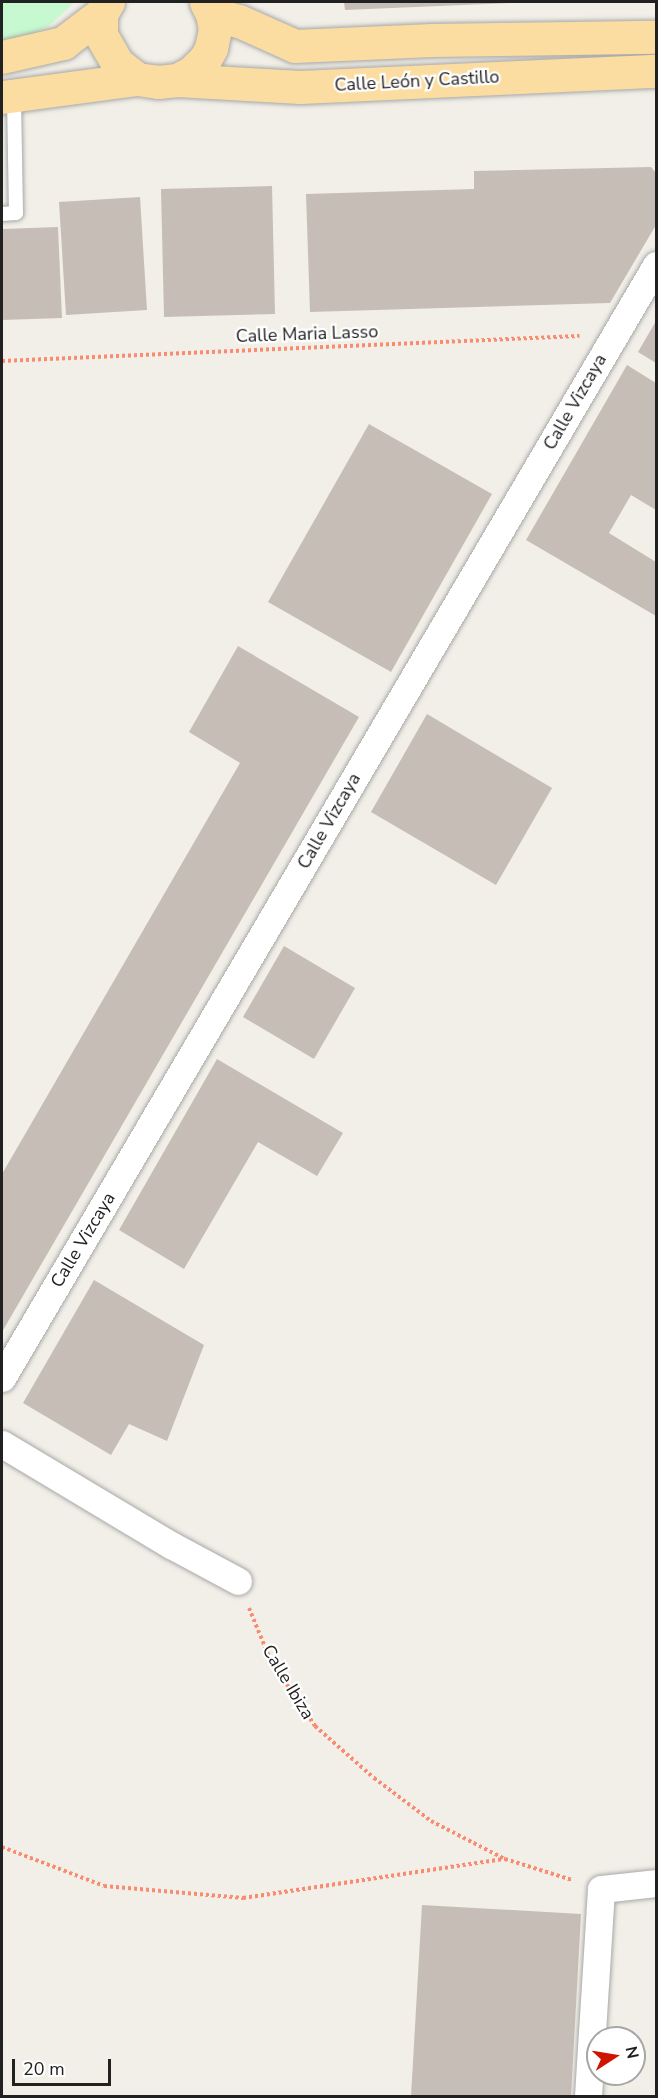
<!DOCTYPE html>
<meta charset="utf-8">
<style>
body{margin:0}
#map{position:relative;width:658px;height:2098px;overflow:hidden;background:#f1efe7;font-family:"Nunito Sans",sans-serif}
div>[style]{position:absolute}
.park>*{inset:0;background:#c6f9cf}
.building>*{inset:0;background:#c6beb6}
.path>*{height:4px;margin-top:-2px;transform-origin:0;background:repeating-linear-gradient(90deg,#f98b70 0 3px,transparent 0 6px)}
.roads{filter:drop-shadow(0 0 2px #a8a8a8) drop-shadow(0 0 2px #a8a8a8)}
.service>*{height:14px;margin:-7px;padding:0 7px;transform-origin:7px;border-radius:7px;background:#fff}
.minor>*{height:27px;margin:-13.5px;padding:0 13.5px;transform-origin:13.5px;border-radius:13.5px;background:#fff}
.primary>*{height:33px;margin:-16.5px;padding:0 16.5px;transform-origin:16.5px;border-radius:16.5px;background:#fbdda2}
span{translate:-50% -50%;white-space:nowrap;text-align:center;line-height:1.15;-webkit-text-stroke:4.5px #fff;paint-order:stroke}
.street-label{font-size:18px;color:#212121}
.frame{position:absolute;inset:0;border:3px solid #212121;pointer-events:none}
.north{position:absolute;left:586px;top:2026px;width:60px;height:60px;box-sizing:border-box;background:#fff;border:2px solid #a6a6a6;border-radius:50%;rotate:78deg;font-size:16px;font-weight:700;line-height:24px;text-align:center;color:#212121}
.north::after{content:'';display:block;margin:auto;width:21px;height:27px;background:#cf1502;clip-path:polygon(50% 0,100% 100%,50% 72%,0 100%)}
.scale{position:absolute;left:12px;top:2059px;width:99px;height:27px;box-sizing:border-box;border:3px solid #212121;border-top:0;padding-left:8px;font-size:18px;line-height:21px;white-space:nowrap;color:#212121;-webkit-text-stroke:4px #fff;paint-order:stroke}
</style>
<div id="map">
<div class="park">
<div style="clip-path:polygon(2px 2px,75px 2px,49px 26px,30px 35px,2px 40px)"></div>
</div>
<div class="building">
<div style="clip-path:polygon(344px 2px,511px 2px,511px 3px,345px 10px)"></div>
<div style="clip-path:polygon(651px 167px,656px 173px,656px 225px,610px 303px,310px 312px,306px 194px,474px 189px,474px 171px)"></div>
<div style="clip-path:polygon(272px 186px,275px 314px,164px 317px,161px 189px)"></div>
<div style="clip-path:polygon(140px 197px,147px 310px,66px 315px,59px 202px)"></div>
<div style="clip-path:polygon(58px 227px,62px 318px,2px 320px,2px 229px)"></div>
<div style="clip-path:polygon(656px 321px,656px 363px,638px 352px)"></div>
<div style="clip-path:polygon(627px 365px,656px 383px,656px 510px,631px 495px,609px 533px,656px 562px,656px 616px,526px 540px)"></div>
<div style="clip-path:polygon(369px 424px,492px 494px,391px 672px,268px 602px)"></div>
<div style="clip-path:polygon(238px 646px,359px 717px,2px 1332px,2px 1174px,240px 763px,189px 732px)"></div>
<div style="clip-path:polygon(427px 714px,552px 788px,496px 885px,371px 812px)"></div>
<div style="clip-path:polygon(284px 946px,355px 988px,314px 1059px,243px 1017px)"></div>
<div style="clip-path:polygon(217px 1059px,343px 1133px,317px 1176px,258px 1142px,184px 1269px,119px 1230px)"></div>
<div style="clip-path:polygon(94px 1280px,204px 1345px,167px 1441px,129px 1424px,111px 1455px,23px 1403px)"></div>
<div style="clip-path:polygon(422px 1905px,581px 1914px,571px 2096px,411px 2096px)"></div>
</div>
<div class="path">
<div style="left:2px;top:361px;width:578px;rotate:-2.48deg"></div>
<div style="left:249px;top:1608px;width:55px;rotate:67.6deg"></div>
<div style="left:270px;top:1659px;width:81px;rotate:56.1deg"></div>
<div style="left:315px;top:1726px;width:79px;rotate:41.4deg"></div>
<div style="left:374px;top:1778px;width:71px;rotate:37deg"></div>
<div style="left:431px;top:1821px;width:83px;rotate:27.2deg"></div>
<div style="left:505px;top:1859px;width:70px;rotate:17.4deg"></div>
<div style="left:2px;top:1847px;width:109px;rotate:20.9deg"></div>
<div style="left:104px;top:1886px;width:140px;rotate:4.9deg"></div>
<div style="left:243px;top:1898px;width:265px;rotate:-8.5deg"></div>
</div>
<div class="roads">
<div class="service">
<div style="left:2px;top:214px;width:14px;rotate:-4deg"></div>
<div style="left:16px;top:213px;width:117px;rotate:-91deg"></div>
</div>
<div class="minor">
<div style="left:2px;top:1378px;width:1291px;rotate:-59.56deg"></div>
<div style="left:2px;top:1444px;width:197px;rotate:30.9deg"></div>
<div style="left:171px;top:1545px;width:76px;rotate:28.2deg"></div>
<div style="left:588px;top:2096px;width:207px;rotate:-86.4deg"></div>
<div style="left:601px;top:1889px;width:55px;rotate:-6.2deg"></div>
</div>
<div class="primary">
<div style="left:108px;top:2px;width:14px;rotate:120deg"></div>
<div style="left:101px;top:14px;width:21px;rotate:90deg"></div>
<div style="left:101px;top:35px;width:34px;rotate:60deg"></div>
<div style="left:118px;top:64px;width:24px;rotate:38deg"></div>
<div style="left:137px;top:79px;width:21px;rotate:8deg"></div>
<div style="left:158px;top:82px;width:19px;rotate:-6deg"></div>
<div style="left:177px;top:80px;width:16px;rotate:-27deg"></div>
<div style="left:191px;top:73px;width:20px;rotate:-45deg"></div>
<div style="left:205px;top:59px;width:13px;rotate:-61deg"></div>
<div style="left:211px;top:48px;width:19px;rotate:-78deg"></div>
<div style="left:215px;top:29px;width:15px;rotate:-101deg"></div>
<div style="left:212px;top:14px;width:13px;rotate:-117deg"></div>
<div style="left:212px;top:14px;width:28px;rotate:15deg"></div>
<div style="left:239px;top:21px;width:61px;rotate:24.1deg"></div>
<div style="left:295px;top:46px;width:137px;rotate:-2.5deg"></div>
<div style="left:432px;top:40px;width:224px;rotate:-0.8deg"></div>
<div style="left:2px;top:57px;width:63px;rotate:-12.9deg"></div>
<div style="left:63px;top:43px;width:48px;rotate:-37.3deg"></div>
<div style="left:177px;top:80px;width:123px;rotate:3.3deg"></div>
<div style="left:300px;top:87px;width:356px;rotate:-2.6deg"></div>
<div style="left:2px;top:97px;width:136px;rotate:-7.6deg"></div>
</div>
</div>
<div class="street-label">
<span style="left:417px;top:81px;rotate:-3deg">Calle León y Castillo</span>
<span style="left:307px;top:334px;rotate:-2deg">Calle Maria Lasso</span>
<span style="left:575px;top:402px;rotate:-60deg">Calle Vizcaya</span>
<span style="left:329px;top:821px;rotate:-60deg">Calle Vizcaya</span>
<span style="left:83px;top:1240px;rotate:-59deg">Calle Vizcaya</span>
<span style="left:288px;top:1682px;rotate:59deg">Calle Ibiza</span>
</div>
<div class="frame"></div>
<div class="north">N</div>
<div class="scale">20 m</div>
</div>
